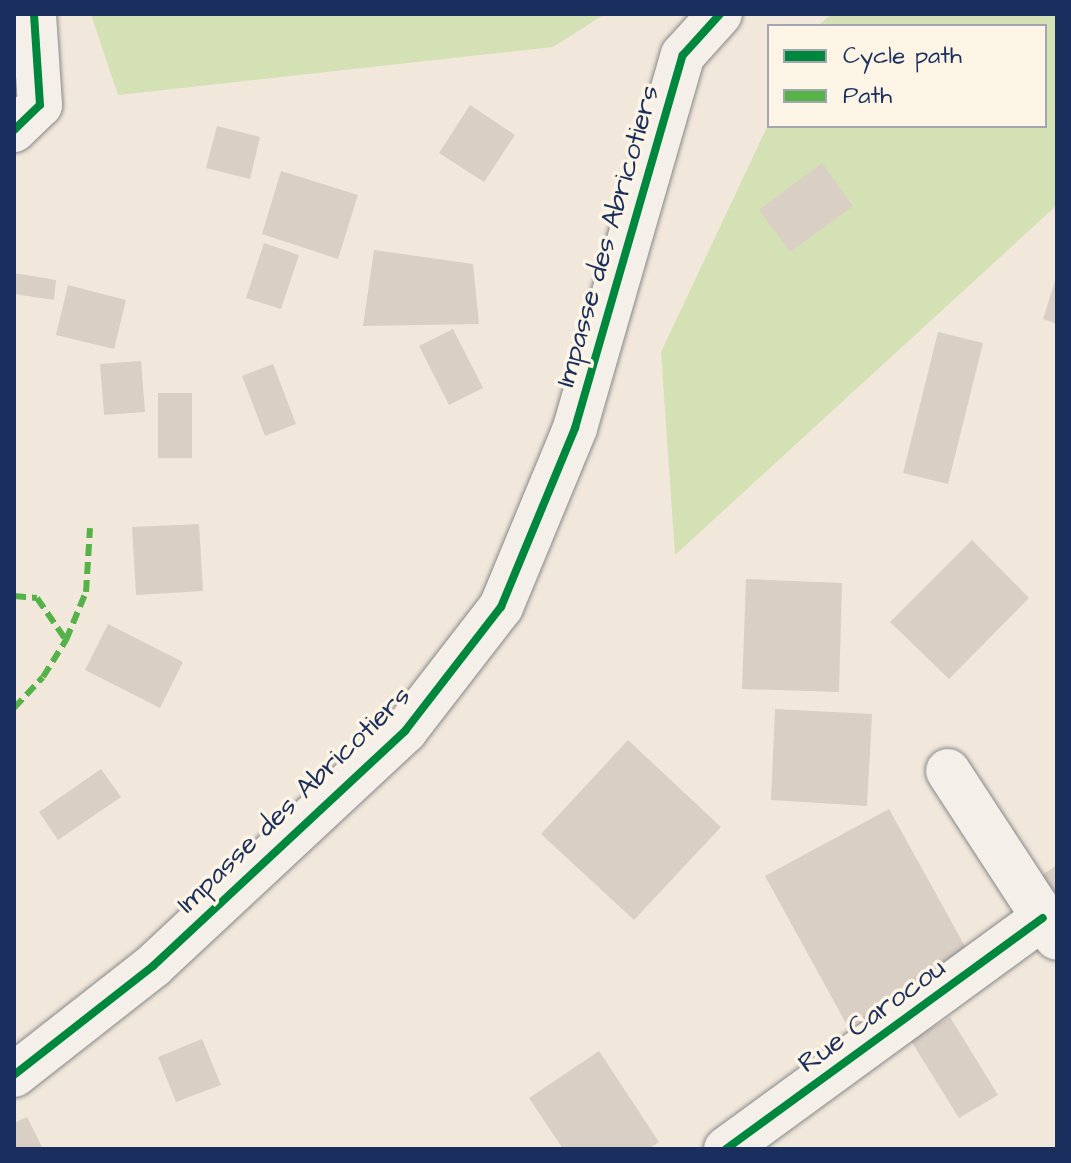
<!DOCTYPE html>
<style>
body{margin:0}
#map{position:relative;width:1071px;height:1163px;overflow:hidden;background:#f1e8db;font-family:"Architects Daughter",sans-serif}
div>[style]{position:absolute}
.green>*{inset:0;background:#d4e1b4}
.building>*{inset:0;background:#d9cfc5}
.roads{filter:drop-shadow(0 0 2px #87878a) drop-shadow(0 0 2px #87878a)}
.street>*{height:44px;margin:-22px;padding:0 22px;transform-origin:22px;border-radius:22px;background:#f4f0e9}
.quiet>*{height:6px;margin-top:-3px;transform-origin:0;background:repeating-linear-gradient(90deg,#55b248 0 12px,transparent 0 18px)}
.cycleway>*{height:8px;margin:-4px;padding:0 4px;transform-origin:4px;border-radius:4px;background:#00873e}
span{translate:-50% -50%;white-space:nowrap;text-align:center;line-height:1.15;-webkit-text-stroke:7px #fcf5e5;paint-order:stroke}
.street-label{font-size:28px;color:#1b2f5e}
.frame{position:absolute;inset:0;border:16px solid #1b2f5e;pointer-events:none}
.legend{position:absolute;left:767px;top:24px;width:280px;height:104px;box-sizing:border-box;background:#fcf5e5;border:2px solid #a2a6af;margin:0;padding:10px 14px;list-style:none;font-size:24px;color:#1b2f5e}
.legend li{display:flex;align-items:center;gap:16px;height:40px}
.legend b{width:40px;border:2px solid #a2a6af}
</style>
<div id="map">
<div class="green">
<div style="clip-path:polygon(91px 14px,605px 14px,553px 47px,118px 95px)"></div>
<div style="clip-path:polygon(831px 14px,1057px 14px,1057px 205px,675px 555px,661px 352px,769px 123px,1045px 126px,1045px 26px,818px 26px)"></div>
</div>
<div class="building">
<div style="clip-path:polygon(470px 105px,515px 135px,484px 182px,439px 153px)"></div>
<div style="clip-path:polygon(217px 126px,260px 137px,250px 179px,206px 168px)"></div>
<div style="clip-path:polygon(822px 163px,853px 206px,790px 252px,759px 210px)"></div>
<div style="clip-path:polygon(281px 171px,358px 195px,338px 259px,262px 234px)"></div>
<div style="clip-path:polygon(264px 243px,299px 255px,281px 309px,246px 298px)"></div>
<div style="clip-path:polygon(374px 250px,473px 264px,479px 324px,363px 326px)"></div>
<div style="clip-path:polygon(14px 273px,56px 280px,54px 300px,14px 294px)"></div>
<div style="clip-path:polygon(1056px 278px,1057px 278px,1057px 324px,1043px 319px)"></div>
<div style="clip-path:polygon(68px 285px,126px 300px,114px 349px,56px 335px)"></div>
<div style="clip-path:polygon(453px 329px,483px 388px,449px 405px,419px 346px)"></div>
<div style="clip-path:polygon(938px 332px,983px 343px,948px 484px,903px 473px)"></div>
<div style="clip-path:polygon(141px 361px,145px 412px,104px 415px,100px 364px)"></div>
<div style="clip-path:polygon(273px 364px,296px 424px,265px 436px,242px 376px)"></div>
<div style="clip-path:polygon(158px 393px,192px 393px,192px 458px,158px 458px)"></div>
<div style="clip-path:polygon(199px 524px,203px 591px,136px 595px,132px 527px)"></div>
<div style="clip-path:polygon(972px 540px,1029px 598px,949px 679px,890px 622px)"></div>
<div style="clip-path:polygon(746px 579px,842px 583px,839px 692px,742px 689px)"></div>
<div style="clip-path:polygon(108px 624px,183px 662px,160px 708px,85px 670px)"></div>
<div style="clip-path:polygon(775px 709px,872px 714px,867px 806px,771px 800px)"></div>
<div style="clip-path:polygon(628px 740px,721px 827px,634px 920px,541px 834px)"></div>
<div style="clip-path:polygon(101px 769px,121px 797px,58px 840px,39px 812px)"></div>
<div style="clip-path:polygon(889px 809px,972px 959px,848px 1027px,765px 876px)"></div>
<div style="clip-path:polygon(1057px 865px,1057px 910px,1036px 879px)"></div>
<div style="clip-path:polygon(950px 1017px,998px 1095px,959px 1118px,911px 1041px)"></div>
<div style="clip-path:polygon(202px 1039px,221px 1085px,176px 1102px,158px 1057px)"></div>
<div style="clip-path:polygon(599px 1051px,659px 1142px,648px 1149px,563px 1149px,529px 1098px)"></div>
<div style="clip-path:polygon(27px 1117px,43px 1149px,14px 1149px,14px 1123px)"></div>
</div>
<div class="roads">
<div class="street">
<div style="left:14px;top:130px;width:36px;rotate:-44deg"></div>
<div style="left:40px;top:105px;width:91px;rotate:-93.8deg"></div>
<div style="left:948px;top:771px;width:199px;rotate:56.9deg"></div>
<div style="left:14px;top:1075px;width:177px;rotate:-38.1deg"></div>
<div style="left:153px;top:966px;width:345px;rotate:-43deg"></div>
<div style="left:405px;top:731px;width:157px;rotate:-52.3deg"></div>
<div style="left:501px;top:607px;width:194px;rotate:-67.5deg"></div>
<div style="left:575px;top:428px;width:388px;rotate:-73.9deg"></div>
<div style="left:683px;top:55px;width:55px;rotate:-47.9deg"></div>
<div style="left:726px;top:1149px;width:392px;rotate:-36.1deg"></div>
</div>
</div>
<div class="quiet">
<div style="left:14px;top:596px;width:23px;rotate:5deg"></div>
<div style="left:37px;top:598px;width:51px;rotate:55.4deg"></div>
<div style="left:14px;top:708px;width:42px;rotate:-46.9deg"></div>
<div style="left:43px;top:677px;width:44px;rotate:-58.1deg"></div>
<div style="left:66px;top:640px;width:52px;rotate:-67.4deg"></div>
<div style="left:86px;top:592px;width:64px;rotate:-86.4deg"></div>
</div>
<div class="cycleway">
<div style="left:14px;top:130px;width:36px;rotate:-44deg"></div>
<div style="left:40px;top:105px;width:91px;rotate:-93.8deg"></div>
<div style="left:14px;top:1075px;width:177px;rotate:-38.1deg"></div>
<div style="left:153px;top:966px;width:345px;rotate:-43deg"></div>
<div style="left:405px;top:731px;width:157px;rotate:-52.3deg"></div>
<div style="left:501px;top:607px;width:194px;rotate:-67.5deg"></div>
<div style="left:575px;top:428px;width:388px;rotate:-73.9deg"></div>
<div style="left:683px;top:55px;width:55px;rotate:-47.9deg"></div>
<div style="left:726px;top:1149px;width:392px;rotate:-36.1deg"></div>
</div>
<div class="street-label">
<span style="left:608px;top:236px;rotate:-74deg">Impasse des Abricotiers</span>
<span style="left:294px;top:800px;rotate:-44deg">Impasse des Abricotiers</span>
<span style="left:872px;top:1016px;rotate:-36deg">Rue Carocou</span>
</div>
<div class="frame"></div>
<ul class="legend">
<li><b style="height:10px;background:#00873e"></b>Cycle path</li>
<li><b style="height:10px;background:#55b248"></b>Path</li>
</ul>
</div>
